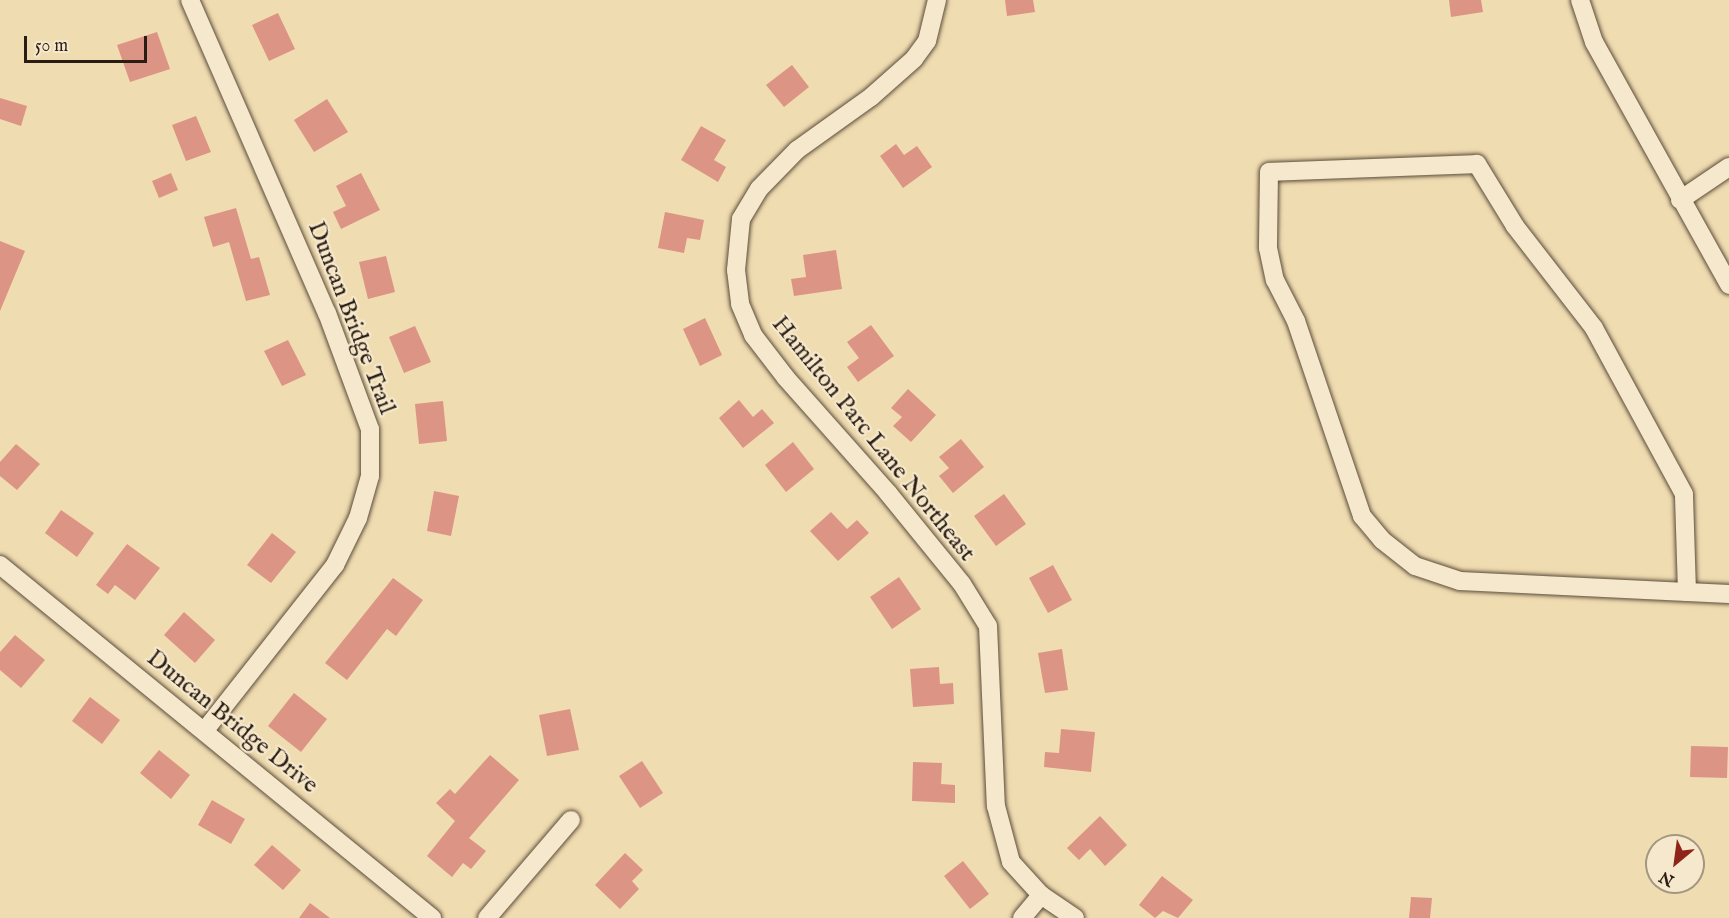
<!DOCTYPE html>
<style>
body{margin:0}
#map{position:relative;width:1729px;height:918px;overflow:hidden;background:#f0dcb1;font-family:"IM FELL English",serif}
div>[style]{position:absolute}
.building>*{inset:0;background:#dc9485}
.roads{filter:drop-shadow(0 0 2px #5c4d3b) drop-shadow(0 0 2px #5c4d3b)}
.street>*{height:18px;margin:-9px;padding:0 9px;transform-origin:9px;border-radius:9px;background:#f5e8cc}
span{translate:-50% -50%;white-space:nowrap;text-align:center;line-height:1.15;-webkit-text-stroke:4.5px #f5e8cc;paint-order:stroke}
.street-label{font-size:24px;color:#2a1d14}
.north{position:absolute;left:1645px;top:834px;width:60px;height:60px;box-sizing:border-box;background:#f5e8cc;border:2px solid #a49782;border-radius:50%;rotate:209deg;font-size:16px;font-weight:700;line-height:24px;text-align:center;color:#2a1d14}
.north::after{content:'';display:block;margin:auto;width:21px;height:27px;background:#8f2418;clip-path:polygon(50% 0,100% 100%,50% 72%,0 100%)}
.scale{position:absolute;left:24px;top:36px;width:123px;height:27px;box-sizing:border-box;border:3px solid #2a1d14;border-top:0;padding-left:8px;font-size:18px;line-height:21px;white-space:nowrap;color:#2a1d14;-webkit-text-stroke:4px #f5e8cc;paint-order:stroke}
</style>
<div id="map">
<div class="building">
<div style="clip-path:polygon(1005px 0,1033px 0,1035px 12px,1007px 16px)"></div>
<div style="clip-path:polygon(1449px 0,1481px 0,1483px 12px,1451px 17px)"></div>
<div style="clip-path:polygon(278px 13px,295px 49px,269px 61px,252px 25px)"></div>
<div style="clip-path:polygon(157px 32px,170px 69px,130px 82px,117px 45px)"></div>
<div style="clip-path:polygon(792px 65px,809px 87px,784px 107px,766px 85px)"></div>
<div style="clip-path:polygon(0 98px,27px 106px,21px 126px,0 119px)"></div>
<div style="clip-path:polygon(327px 99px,348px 132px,314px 152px,294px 120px)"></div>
<div style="clip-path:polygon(196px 116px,211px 152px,186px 161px,172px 125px)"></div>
<div style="clip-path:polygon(701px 126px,726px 140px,714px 160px,726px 167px,718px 182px,681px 160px)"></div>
<div style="clip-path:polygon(896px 144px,904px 155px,917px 146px,932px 167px,903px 188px,880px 156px)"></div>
<div style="clip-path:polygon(171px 173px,178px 190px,159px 198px,152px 181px)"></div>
<div style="clip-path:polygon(361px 173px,380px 210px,341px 229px,333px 212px,346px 206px,336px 186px)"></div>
<div style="clip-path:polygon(236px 208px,251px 259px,259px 257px,270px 295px,246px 301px,229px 242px,213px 247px,204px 217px)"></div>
<div style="clip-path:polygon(665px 212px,704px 220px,700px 240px,687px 238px,684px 253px,658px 248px)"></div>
<div style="clip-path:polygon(0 241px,25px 251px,0 311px)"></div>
<div style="clip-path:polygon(836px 250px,842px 289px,794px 296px,791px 279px,806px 277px,803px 255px)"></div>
<div style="clip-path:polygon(386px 256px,395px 292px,368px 299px,359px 262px)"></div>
<div style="clip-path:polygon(705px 318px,722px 355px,700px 366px,683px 329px)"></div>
<div style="clip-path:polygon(871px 325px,894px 356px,858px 382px,847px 367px,859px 358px,847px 342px)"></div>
<div style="clip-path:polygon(415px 326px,431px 362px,404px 373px,389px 337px)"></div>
<div style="clip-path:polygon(288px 340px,306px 375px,282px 386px,264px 351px)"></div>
<div style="clip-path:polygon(908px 389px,936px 415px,911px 442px,893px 426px,902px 417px,891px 408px)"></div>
<div style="clip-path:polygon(739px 400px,753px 417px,762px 409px,774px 423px,743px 448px,719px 418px)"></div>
<div style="clip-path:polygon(443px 401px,447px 441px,419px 444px,415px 404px)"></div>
<div style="clip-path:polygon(961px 439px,984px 467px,953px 493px,939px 476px,949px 468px,939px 457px)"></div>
<div style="clip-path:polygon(793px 442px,814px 469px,786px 492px,765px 465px)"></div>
<div style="clip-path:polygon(16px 444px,40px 464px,17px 490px,0 476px,0 462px)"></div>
<div style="clip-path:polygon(434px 491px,459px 496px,451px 536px,427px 531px)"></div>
<div style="clip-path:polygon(1004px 494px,1026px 524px,996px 546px,974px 516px)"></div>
<div style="clip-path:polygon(61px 510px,94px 533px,77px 557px,45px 533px)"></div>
<div style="clip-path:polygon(831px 512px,847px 529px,857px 520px,869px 533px,838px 561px,810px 531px)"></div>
<div style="clip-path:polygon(272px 533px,296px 552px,271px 583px,247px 565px)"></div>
<div style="clip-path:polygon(127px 544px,160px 568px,135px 600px,115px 585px,108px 594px,96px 585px)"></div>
<div style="clip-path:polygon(1053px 565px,1072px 600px,1048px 613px,1029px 578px)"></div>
<div style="clip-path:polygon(899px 577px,921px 609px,892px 629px,870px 597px)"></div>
<div style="clip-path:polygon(393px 578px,423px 600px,396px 636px,387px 629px,347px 680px,325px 663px)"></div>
<div style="clip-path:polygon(184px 612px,215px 640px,195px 663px,164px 635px)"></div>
<div style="clip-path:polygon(15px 635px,45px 660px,21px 688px,0 670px,0 652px)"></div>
<div style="clip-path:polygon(1062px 649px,1068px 690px,1045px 693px,1038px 653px)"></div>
<div style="clip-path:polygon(939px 667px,940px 684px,953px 683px,954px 704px,913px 707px,910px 669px)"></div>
<div style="clip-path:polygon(294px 693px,327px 719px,301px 752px,268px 726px)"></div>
<div style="clip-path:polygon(90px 697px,120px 720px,102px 744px,72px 721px)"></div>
<div style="clip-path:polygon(570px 709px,579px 750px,547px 756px,539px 715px)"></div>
<div style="clip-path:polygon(1061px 729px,1095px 732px,1091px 772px,1044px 767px,1045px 752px,1059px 753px)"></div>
<div style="clip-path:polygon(1691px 746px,1728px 747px,1727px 778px,1690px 777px)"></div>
<div style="clip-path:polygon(159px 750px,190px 775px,171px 799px,140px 773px)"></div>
<div style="clip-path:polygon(490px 755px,519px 780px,469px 838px,486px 851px,471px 869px,463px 863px,452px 877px,427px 856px,455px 821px,436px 803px,450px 789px,455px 794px)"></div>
<div style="clip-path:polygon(642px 761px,663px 793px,640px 808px,619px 776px)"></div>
<div style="clip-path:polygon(913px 762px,942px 763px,941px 784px,955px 785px,955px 803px,912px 801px)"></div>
<div style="clip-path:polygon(212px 800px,245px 819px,231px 844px,198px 825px)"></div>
<div style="clip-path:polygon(1100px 816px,1127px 845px,1105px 866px,1090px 849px,1079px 860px,1067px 848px)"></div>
<div style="clip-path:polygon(272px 845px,301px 870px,283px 890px,254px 865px)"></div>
<div style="clip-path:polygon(625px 853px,643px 870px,632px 881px,639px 889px,620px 909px,595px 885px)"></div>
<div style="clip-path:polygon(963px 861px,989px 894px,970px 909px,944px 876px)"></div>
<div style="clip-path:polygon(1162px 876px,1193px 900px,1178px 918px,1163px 911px,1155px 918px,1139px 905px)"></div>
<div style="clip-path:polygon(1411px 897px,1432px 898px,1430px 918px,1409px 918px)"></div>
<div style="clip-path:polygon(310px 903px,330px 918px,299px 918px)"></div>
</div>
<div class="roads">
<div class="street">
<div style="left:190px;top:0;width:342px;rotate:66.4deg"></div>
<div style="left:327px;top:313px;width:124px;rotate:69.7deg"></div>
<div style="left:370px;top:429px;width:47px;rotate:90deg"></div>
<div style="left:370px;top:476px;width:44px;rotate:105.9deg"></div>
<div style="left:358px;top:518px;width:52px;rotate:116.1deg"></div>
<div style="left:335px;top:565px;width:210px;rotate:128.2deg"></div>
<div style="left:937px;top:0;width:42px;rotate:103.7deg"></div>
<div style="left:927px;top:41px;width:22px;rotate:126deg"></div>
<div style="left:914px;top:59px;width:57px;rotate:138.5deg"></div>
<div style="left:871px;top:97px;width:91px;rotate:144.4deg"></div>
<div style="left:797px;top:150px;width:54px;rotate:134.3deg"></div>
<div style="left:759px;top:189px;width:35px;rotate:121deg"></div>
<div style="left:741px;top:219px;width:51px;rotate:95.6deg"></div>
<div style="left:736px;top:270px;width:34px;rotate:83deg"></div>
<div style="left:740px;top:304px;width:34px;rotate:67deg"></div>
<div style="left:753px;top:335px;width:54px;rotate:52.5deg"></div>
<div style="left:786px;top:378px;width:154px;rotate:48.4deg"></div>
<div style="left:888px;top:493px;width:117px;rotate:50.9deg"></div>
<div style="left:962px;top:584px;width:49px;rotate:58.2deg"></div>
<div style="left:988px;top:626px;width:180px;rotate:87.5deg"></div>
<div style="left:996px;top:806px;width:58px;rotate:75deg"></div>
<div style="left:1011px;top:862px;width:45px;rotate:47.7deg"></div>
<div style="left:1041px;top:895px;width:41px;rotate:34.1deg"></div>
<div style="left:1580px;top:0;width:44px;rotate:71.6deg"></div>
<div style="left:1594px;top:42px;width:278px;rotate:60.9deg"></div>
<div style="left:1680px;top:200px;width:59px;rotate:-34deg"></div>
<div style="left:0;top:565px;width:558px;rotate:39.25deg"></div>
<div style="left:1687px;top:592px;width:98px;rotate:-91.8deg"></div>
<div style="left:1684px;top:494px;width:189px;rotate:-118.5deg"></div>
<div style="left:1594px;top:328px;width:129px;rotate:-127.8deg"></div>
<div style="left:1515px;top:226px;width:73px;rotate:-121.5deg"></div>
<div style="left:1477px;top:164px;width:208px;rotate:177.8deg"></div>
<div style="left:1269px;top:172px;width:76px;rotate:90.8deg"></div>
<div style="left:1268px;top:248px;width:33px;rotate:78deg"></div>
<div style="left:1275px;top:280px;width:46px;rotate:62.9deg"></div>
<div style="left:1296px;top:321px;width:206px;rotate:71.3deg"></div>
<div style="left:1362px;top:516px;width:31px;rotate:50deg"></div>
<div style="left:1382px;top:540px;width:42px;rotate:38.2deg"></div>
<div style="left:1415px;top:566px;width:47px;rotate:18.4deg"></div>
<div style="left:1460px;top:581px;width:227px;rotate:2.8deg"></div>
<div style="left:1687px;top:592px;width:42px;rotate:2.7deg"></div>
<div style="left:487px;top:918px;width:129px;rotate:-49.4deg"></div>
<div style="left:1022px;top:918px;width:30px;rotate:-50deg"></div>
</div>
</div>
<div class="street-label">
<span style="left:351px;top:318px;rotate:69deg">Duncan Bridge Trail</span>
<span style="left:873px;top:439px;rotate:51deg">Hamilton Parc Lane Northeast</span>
<span style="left:232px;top:722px;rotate:39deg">Duncan Bridge Drive</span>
</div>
<div class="north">N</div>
<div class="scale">50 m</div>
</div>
